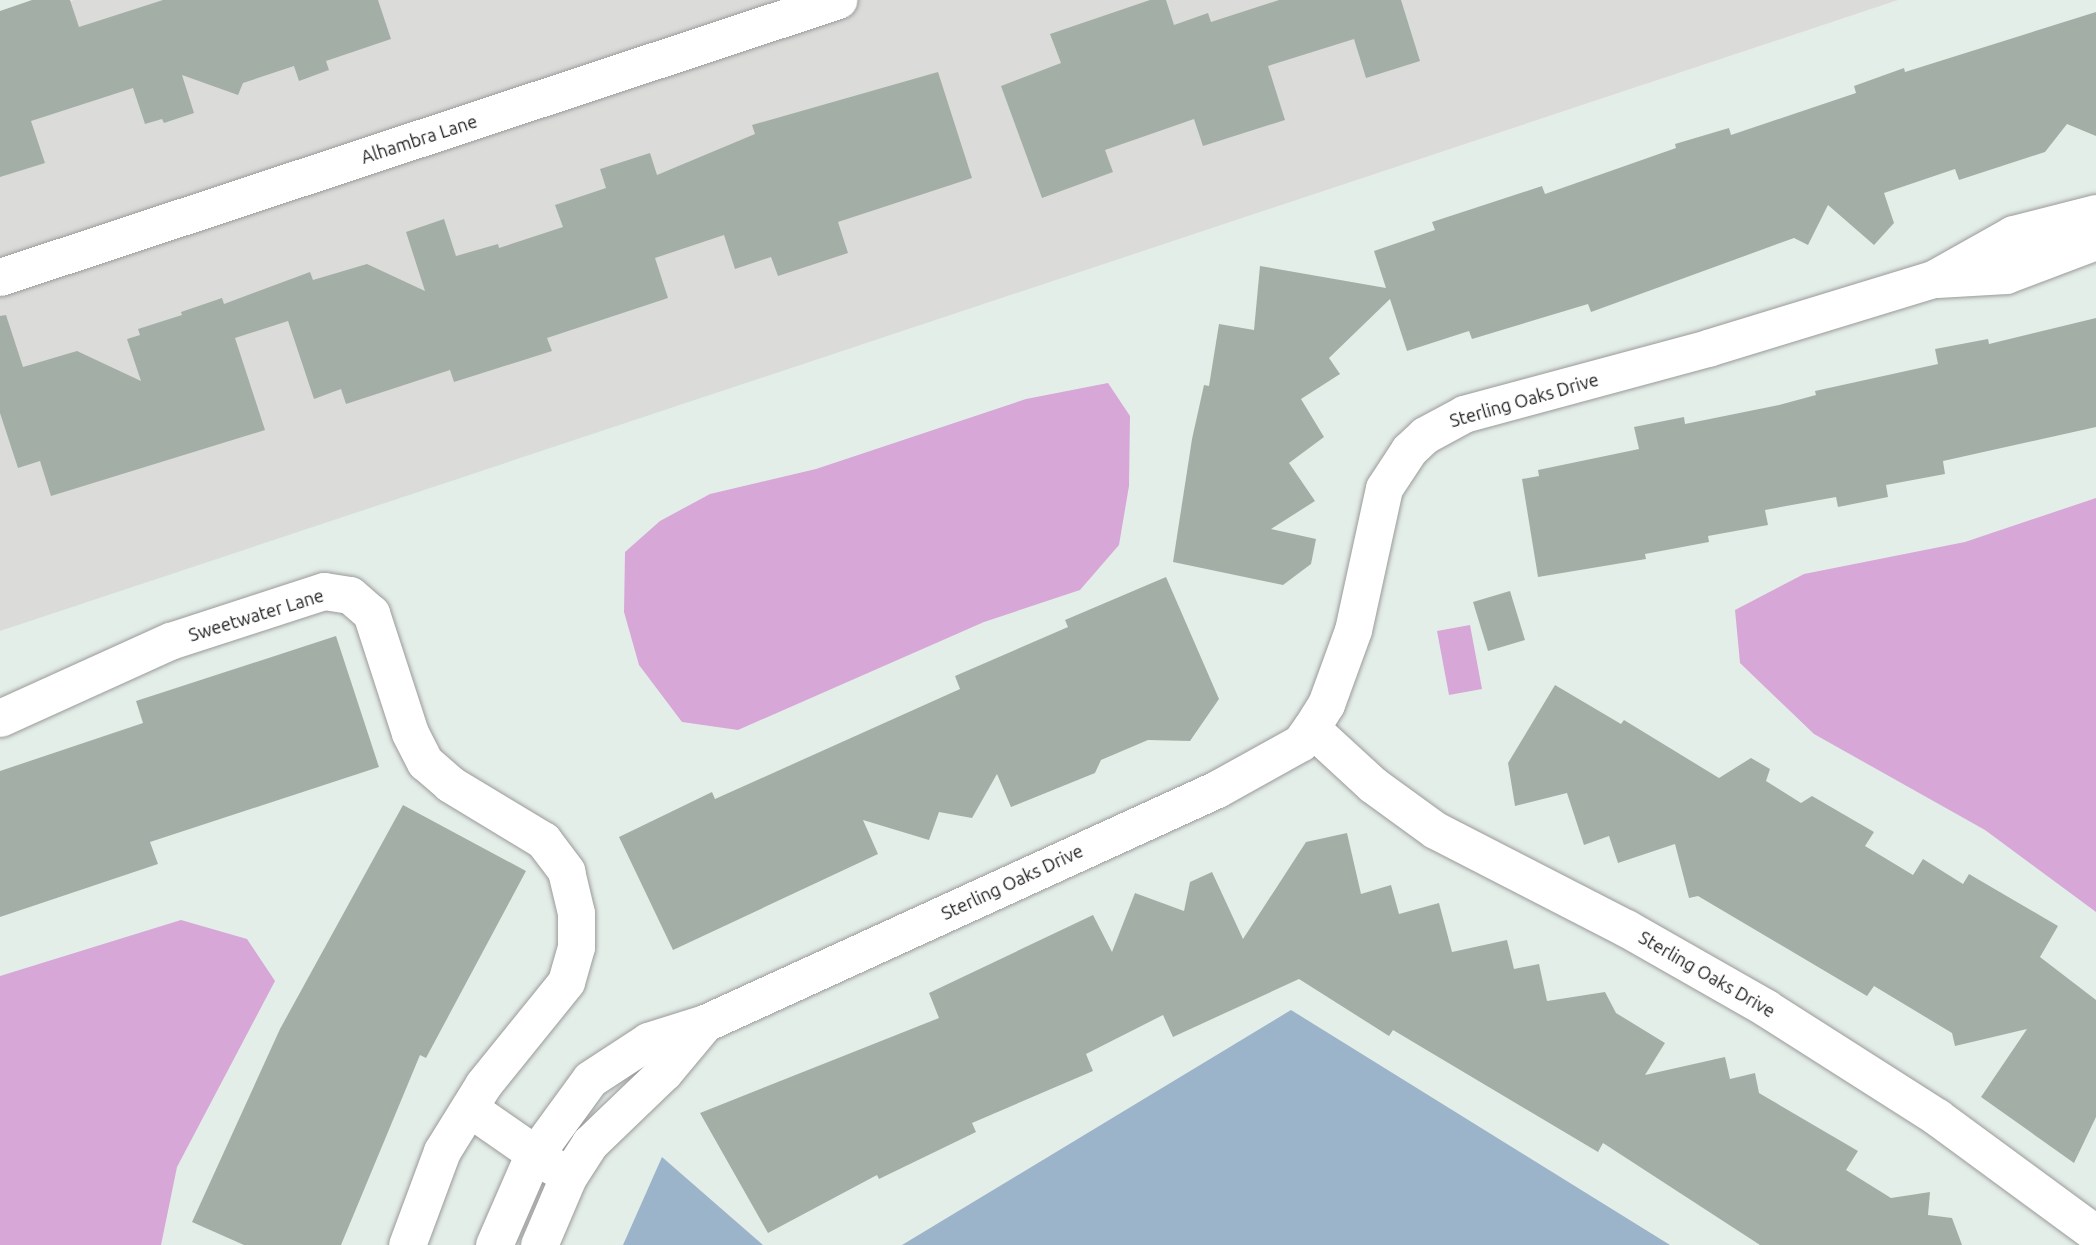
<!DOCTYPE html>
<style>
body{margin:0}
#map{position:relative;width:2096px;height:1245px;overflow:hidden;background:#e4eee8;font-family:Ubuntu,sans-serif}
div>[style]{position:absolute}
.residential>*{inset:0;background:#dbdbda}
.forest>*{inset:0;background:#9cb4ca}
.water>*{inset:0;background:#d7a7d8}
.building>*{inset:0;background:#a3afa6}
.roads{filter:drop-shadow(0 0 2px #9a9a9a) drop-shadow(0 0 2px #9a9a9a)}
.minor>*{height:37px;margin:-18.5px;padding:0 18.5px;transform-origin:18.5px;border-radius:18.5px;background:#fff}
span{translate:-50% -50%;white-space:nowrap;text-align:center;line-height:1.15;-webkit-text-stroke:5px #fff;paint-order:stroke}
.street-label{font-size:18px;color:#1d1d1d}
</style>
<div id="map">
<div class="residential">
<div style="clip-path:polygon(74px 0,1898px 0,0 631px,0 25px)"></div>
</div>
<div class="forest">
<div style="clip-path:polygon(1291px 1010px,1670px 1245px,902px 1245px)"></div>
<div style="clip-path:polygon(662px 1157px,763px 1245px,623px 1245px)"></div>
</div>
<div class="water">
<div style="clip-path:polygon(1108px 383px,1130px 416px,1129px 486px,1119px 545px,1080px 590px,984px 622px,738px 730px,682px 722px,639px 665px,624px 612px,625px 552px,660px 521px,710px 494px,816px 469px,1026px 399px)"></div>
<div style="clip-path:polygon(2096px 498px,2096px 912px,1985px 830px,1814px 734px,1740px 663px,1735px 610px,1804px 574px,1965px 542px)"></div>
<div style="clip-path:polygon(1470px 625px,1482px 689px,1449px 695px,1437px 631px)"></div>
<div style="clip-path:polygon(181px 920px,247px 939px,275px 981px,177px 1167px,161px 1245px,0 1245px,0 976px)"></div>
</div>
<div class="building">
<div style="clip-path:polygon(32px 0,70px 0,79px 27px,163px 0,378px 0,391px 39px,326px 61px,329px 70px,299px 81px,294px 66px,243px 83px,238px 95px,182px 75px,194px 113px,164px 123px,162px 119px,145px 124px,133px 88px,31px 121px,45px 163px,0 177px,0 11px)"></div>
<div style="clip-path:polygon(1150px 0,1166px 0,1174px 25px,1208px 13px,1211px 22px,1279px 0,1401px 0,1420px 61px,1366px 78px,1354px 39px,1268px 66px,1285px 120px,1203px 146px,1194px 119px,1105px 150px,1113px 172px,1042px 198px,1001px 86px,1061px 63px,1050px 34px)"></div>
<div style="clip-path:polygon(2096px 12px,2096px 136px,2067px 124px,2045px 152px,1959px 180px,1955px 169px,1884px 193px,1894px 223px,1874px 245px,1828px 205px,1808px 245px,1794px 238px,1591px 312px,1588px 304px,1472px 339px,1469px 331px,1407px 351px,1390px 299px,1329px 358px,1340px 374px,1301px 399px,1324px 437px,1289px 463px,1315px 501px,1271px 529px,1316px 539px,1311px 564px,1283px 585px,1173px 562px,1192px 439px,1204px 385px,1209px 386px,1219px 324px,1254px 330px,1260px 266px,1386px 288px,1374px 251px,1435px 230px,1432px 222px,1542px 186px,1545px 194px,1676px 148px,1675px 144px,1729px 128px,1731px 135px,1856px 93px,1854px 86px,1904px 68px,1905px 72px)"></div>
<div style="clip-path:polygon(938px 72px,972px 178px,838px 222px,848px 253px,778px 276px,771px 257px,735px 269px,724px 235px,655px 258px,668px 298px,547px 338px,552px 351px,454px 382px,450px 370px,346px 404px,341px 389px,314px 399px,288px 321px,235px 338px,265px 430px,51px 496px,40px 461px,18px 468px,0 413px,0 316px,6px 315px,23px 367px,77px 351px,141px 381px,127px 339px,140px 335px,138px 329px,182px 315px,181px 312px,222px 298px,224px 304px,310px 272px,313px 280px,367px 264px,425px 291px,406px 232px,444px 219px,456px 256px,498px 244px,499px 248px,563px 227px,555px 205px,606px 188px,600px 169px,650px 153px,657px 175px,755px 134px,752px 125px)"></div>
<div style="clip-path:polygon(2096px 318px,2096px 427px,1943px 461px,1945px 474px,1886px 485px,1888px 497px,1838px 507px,1836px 497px,1765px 510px,1768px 525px,1708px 536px,1709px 542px,1645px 554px,1646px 559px,1538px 577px,1522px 479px,1539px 476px,1538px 470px,1639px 449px,1634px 427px,1684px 417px,1685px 424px,1779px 405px,1816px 395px,1815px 391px,1938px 364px,1935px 349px,1988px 339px,1989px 344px)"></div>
<div style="clip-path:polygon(1166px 577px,1219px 699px,1190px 741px,1148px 740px,1101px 760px,1095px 773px,1011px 807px,997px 774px,972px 818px,939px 812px,929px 840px,863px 820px,878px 854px,673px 950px,619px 837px,712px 792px,715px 799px,960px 689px,955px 676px,1068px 627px,1065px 620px)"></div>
<div style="clip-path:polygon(1510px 591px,1525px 640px,1488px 651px,1473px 602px)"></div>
<div style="clip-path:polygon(336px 636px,379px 767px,150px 842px,158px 864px,0 917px,0 771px,143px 723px,136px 701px)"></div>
<div style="clip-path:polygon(1555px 685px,1621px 724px,1624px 720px,1719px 778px,1751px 758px,1770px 769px,1766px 781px,1801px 803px,1812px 796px,1874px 832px,1865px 846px,1913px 875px,1923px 859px,1963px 884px,1969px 874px,2058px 926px,2040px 957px,2096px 1000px,2096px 1117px,2074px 1163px,1981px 1097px,2027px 1029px,1955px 1046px,1952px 1033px,1874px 986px,1867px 996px,1698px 896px,1689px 898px,1675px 844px,1618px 863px,1609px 836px,1584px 845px,1567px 793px,1515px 806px,1508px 763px)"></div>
<div style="clip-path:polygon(403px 805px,526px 871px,426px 1058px,420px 1055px,341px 1245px,244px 1245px,192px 1222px,280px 1029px)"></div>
<div style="clip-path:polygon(1347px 833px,1361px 894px,1391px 885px,1399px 914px,1439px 903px,1452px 952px,1507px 940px,1514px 969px,1539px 964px,1547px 1001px,1605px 992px,1616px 1013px,1665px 1043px,1645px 1075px,1725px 1057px,1730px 1079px,1755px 1073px,1759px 1093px,1858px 1151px,1846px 1170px,1891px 1198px,1930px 1192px,1928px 1215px,1952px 1218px,1962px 1245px,1760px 1245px,1603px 1143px,1598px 1152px,1393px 1030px,1389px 1036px,1299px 979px,1173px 1037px,1163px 1015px,1086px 1054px,1093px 1071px,972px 1123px,976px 1132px,879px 1179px,877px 1175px,768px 1233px,700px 1113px,939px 1018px,929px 993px,1093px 915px,1112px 952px,1135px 893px,1184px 911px,1190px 882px,1212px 872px,1243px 939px,1306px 842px)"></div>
</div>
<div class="roads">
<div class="minor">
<div style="left:2096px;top:213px;width:86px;rotate:165.8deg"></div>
<div style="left:2013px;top:234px;width:92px;rotate:150.6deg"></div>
<div style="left:1933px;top:279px;width:235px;rotate:163deg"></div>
<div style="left:1708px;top:348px;width:253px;rotate:164.9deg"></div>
<div style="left:1464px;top:414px;width:44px;rotate:151.7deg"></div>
<div style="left:1425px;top:435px;width:22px;rotate:137deg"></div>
<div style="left:1409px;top:450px;width:45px;rotate:123.3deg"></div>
<div style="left:1384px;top:488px;width:145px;rotate:102.3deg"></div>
<div style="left:1353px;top:630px;width:79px;rotate:110deg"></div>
<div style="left:1326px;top:704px;width:28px;rotate:122deg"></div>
<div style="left:1311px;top:728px;width:84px;rotate:42.6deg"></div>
<div style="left:1373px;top:785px;width:77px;rotate:36deg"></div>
<div style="left:1435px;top:830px;width:215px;rotate:27.2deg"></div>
<div style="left:1626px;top:928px;width:161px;rotate:29.7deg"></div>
<div style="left:1766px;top:1008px;width:203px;rotate:32.5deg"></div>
<div style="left:1937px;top:1117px;width:197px;rotate:36.3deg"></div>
<div style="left:0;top:277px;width:883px;rotate:-18.29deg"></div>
<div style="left:1937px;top:279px;width:69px;rotate:-3.3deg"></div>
<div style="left:2006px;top:275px;width:96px;rotate:-20.7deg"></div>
<div style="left:0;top:718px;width:187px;rotate:-24.4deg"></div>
<div style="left:170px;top:641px;width:162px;rotate:-18deg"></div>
<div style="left:324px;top:591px;width:26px;rotate:9deg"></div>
<div style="left:350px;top:595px;width:28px;rotate:41deg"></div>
<div style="left:371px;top:613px;width:126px;rotate:72deg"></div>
<div style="left:410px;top:733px;width:33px;rotate:63deg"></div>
<div style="left:425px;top:762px;width:33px;rotate:41deg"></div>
<div style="left:450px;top:784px;width:109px;rotate:31.1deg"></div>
<div style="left:543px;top:840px;width:39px;rotate:53deg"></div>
<div style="left:566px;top:871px;width:43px;rotate:76.6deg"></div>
<div style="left:576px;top:913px;width:34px;rotate:90deg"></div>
<div style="left:576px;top:947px;width:36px;rotate:106deg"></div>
<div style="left:566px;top:982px;width:132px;rotate:128.9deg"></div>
<div style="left:483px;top:1085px;width:78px;rotate:121.8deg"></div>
<div style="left:442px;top:1151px;width:100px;rotate:110.4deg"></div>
<div style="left:705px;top:1023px;width:563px;rotate:-24.56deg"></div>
<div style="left:1217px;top:789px;width:95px;rotate:-29deg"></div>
<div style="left:1300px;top:743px;width:19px;rotate:-54deg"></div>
<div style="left:469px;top:1108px;width:103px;rotate:34.8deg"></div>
<div style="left:494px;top:1245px;width:93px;rotate:-66.5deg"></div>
<div style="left:531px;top:1160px;width:100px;rotate:-53.9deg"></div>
<div style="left:590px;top:1079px;width:69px;rotate:-33.2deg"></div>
<div style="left:648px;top:1041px;width:60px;rotate:-17.5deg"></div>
<div style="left:705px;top:1023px;width:64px;rotate:129.9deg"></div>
<div style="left:664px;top:1072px;width:103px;rotate:136.2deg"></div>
<div style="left:590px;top:1143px;width:40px;rotate:122.9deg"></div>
<div style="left:568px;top:1177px;width:74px;rotate:113.1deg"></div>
</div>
</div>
<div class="street-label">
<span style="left:419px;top:139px;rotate:-18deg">Alhambra Lane</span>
<span style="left:1524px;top:400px;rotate:-16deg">Sterling Oaks Drive</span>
<span style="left:256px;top:615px;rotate:-17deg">Sweetwater Lane</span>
<span style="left:1012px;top:882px;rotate:-25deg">Sterling Oaks Drive</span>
<span style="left:1707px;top:974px;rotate:30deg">Sterling Oaks Drive</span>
</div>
</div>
